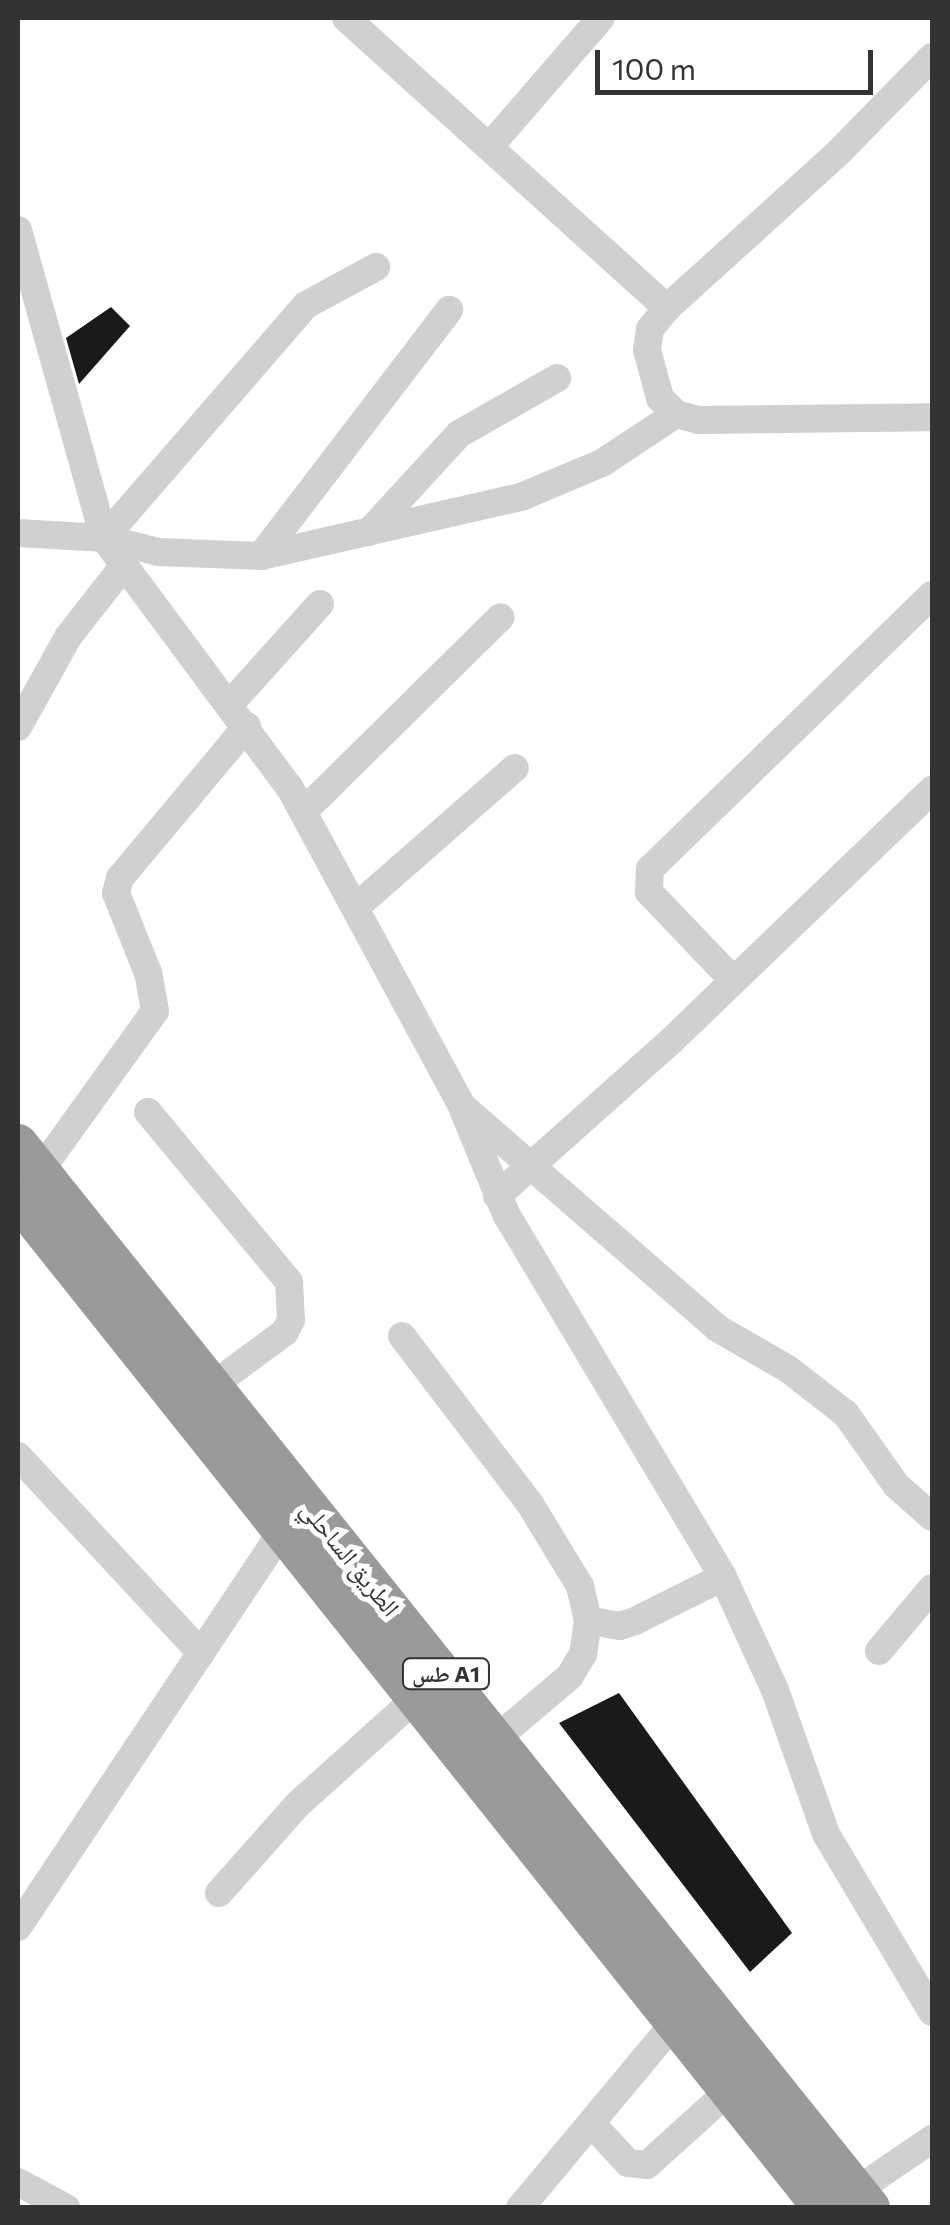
<!DOCTYPE html>
<meta charset="utf-8">
<style>
body{margin:0}
#map{position:relative;width:950px;height:2225px;overflow:hidden;background:#fff;font-family:Commissioner,"Noto Naskh Arabic",sans-serif}
div>[style]{position:absolute}
.building>*{inset:0;background:#1a1a1a}
.minor>*{height:28px;margin:-14px;padding:0 14px;transform-origin:14px;border-radius:14px;background:#d0d0d0}
.highway>*{height:40px;margin:-20px;padding:0 20px;transform-origin:20px;border-radius:20px;background:#9a9a9a}
span{translate:-50% -50%;white-space:nowrap;text-align:center;line-height:1.15;-webkit-text-stroke:10px #fff;paint-order:stroke}
.shield-label span{padding:2px 8px;background:#fff;border:2px solid;border-radius:8px;-webkit-text-stroke-width:0}
.shield-label{font-size:22px;color:#333;font-weight:700}
.street-label{font-size:25px;color:#333}
.frame{position:absolute;inset:0;border:20px solid #333;pointer-events:none}
.scale{position:absolute;left:595px;top:50px;width:278px;height:45px;box-sizing:border-box;border:5px solid #333;border-top:0;padding-left:12px;font-size:30px;line-height:35px;white-space:nowrap;color:#333;-webkit-text-stroke:8px #fff;paint-order:stroke}
</style>
<div id="map">
<div class="building">
<div style="clip-path:polygon(111px 307px,130px 326px,79px 384px,66px 338px)"></div>
<div style="clip-path:polygon(619px 1693px,792px 1933px,750px 1972px,559px 1723px)"></div>
</div>
<div class="minor">
<div style="left:346px;top:18px;width:433px;rotate:42.1deg"></div>
<div style="left:932px;top:57px;width:134px;rotate:134.4deg"></div>
<div style="left:838px;top:153px;width:231px;rotate:137.8deg"></div>
<div style="left:667px;top:308px;width:27px;rotate:129deg"></div>
<div style="left:650px;top:329px;width:21px;rotate:98deg"></div>
<div style="left:647px;top:350px;width:50px;rotate:74.8deg"></div>
<div style="left:660px;top:398px;width:23px;rotate:45deg"></div>
<div style="left:676px;top:414px;width:24px;rotate:15deg"></div>
<div style="left:699px;top:420px;width:233px;rotate:-0.7deg"></div>
<div style="left:490px;top:146px;width:169px;rotate:-49.1deg"></div>
<div style="left:18px;top:230px;width:320px;rotate:74.4deg"></div>
<div style="left:104px;top:538px;width:312px;rotate:53.4deg"></div>
<div style="left:290px;top:788px;width:362px;rotate:61.6deg"></div>
<div style="left:462px;top:1106px;width:338px;rotate:41deg"></div>
<div style="left:717px;top:1328px;width:82px;rotate:30deg"></div>
<div style="left:788px;top:1369px;width:73px;rotate:37.8deg"></div>
<div style="left:846px;top:1414px;width:87px;rotate:54.8deg"></div>
<div style="left:896px;top:1485px;width:48px;rotate:41.6deg"></div>
<div style="left:369px;top:532px;width:133px;rotate:-47.4deg"></div>
<div style="left:459px;top:434px;width:113px;rotate:-29.7deg"></div>
<div style="left:18px;top:533px;width:86px;rotate:3.3deg"></div>
<div style="left:104px;top:538px;width:56px;rotate:14.5deg"></div>
<div style="left:158px;top:552px;width:103px;rotate:2.2deg"></div>
<div style="left:261px;top:556px;width:267px;rotate:-12.8deg"></div>
<div style="left:521px;top:497px;width:88px;rotate:-22.8deg"></div>
<div style="left:602px;top:463px;width:89px;rotate:-33.5deg"></div>
<div style="left:104px;top:538px;width:308px;rotate:-49.1deg"></div>
<div style="left:306px;top:305px;width:80px;rotate:-28.5deg"></div>
<div style="left:261px;top:556px;width:310px;rotate:-52.6deg"></div>
<div style="left:229px;top:705px;width:136px;rotate:-48deg"></div>
<div style="left:18px;top:727px;width:103px;rotate:-60.9deg"></div>
<div style="left:68px;top:637px;width:88px;rotate:-52deg"></div>
<div style="left:304px;top:811px;width:276px;rotate:-44.6deg"></div>
<div style="left:356px;top:907px;width:211px;rotate:-41.2deg"></div>
<div style="left:733px;top:980px;width:122px;rotate:-133.7deg"></div>
<div style="left:649px;top:892px;width:23px;rotate:-88deg"></div>
<div style="left:650px;top:869px;width:393px;rotate:-44.2deg"></div>
<div style="left:148px;top:1112px;width:221px;rotate:50.3deg"></div>
<div style="left:289px;top:1282px;width:38px;rotate:87deg"></div>
<div style="left:291px;top:1320px;width:13px;rotate:117deg"></div>
<div style="left:285px;top:1332px;width:89px;rotate:143.6deg"></div>
<div style="left:464px;top:1112px;width:110px;rotate:67.6deg"></div>
<div style="left:506px;top:1214px;width:423px;rotate:59.1deg"></div>
<div style="left:723px;top:1577px;width:124px;rotate:65.3deg"></div>
<div style="left:775px;top:1690px;width:153px;rotate:70.5deg"></div>
<div style="left:826px;top:1834px;width:207px;rotate:59.2deg"></div>
<div style="left:40px;top:1171px;width:197px;rotate:-54.3deg"></div>
<div style="left:155px;top:1011px;width:39px;rotate:-100deg"></div>
<div style="left:148px;top:973px;width:86px;rotate:-111.8deg"></div>
<div style="left:116px;top:893px;width:16px;rotate:-75deg"></div>
<div style="left:120px;top:878px;width:198px;rotate:-50.1deg"></div>
<div style="left:497px;top:1196px;width:232px;rotate:-41.7deg"></div>
<div style="left:670px;top:1042px;width:364px;rotate:-43.9deg"></div>
<div style="left:402px;top:1336px;width:211px;rotate:52.7deg"></div>
<div style="left:530px;top:1504px;width:96px;rotate:58.6deg"></div>
<div style="left:580px;top:1586px;width:35px;rotate:77deg"></div>
<div style="left:588px;top:1620px;width:34px;rotate:98deg"></div>
<div style="left:583px;top:1654px;width:26px;rotate:121deg"></div>
<div style="left:570px;top:1676px;width:94px;rotate:139.7deg"></div>
<div style="left:18px;top:1456px;width:269px;rotate:47.1deg"></div>
<div style="left:588px;top:1620px;width:32px;rotate:11deg"></div>
<div style="left:619px;top:1626px;width:17px;rotate:-17deg"></div>
<div style="left:635px;top:1621px;width:98px;rotate:-26.6deg"></div>
<div style="left:879px;top:1651px;width:82px;rotate:-49.9deg"></div>
<div style="left:219px;top:1893px;width:118px;rotate:-48.4deg"></div>
<div style="left:297px;top:1805px;width:159px;rotate:-41.9deg"></div>
<div style="left:18px;top:1927px;width:475px;rotate:-56.3deg"></div>
<div style="left:591px;top:2123px;width:54px;rotate:47.2deg"></div>
<div style="left:628px;top:2163px;width:19px;rotate:6deg"></div>
<div style="left:647px;top:2165px;width:110px;rotate:-42.1deg"></div>
<div style="left:18px;top:2182px;width:55px;rotate:28.4deg"></div>
<div style="left:857px;top:2190px;width:91px;rotate:-34.2deg"></div>
<div style="left:520px;top:2208px;width:241px;rotate:-50.2deg"></div>
</div>
<div class="highway">
<div style="left:18px;top:1144px;width:1363px;rotate:51.31deg"></div>
<div style="left:18px;top:1199px;width:1291px;rotate:51.42deg"></div>
</div>
<div class="shield-label">
<span style="left:446px;top:1674px">طس A1</span>
</div>
<div class="street-label">
<span style="left:351px;top:1558px;rotate:51deg">الطريق الساحلي</span>
</div>
<div class="frame"></div>
<div class="scale">100 m</div>
</div>
